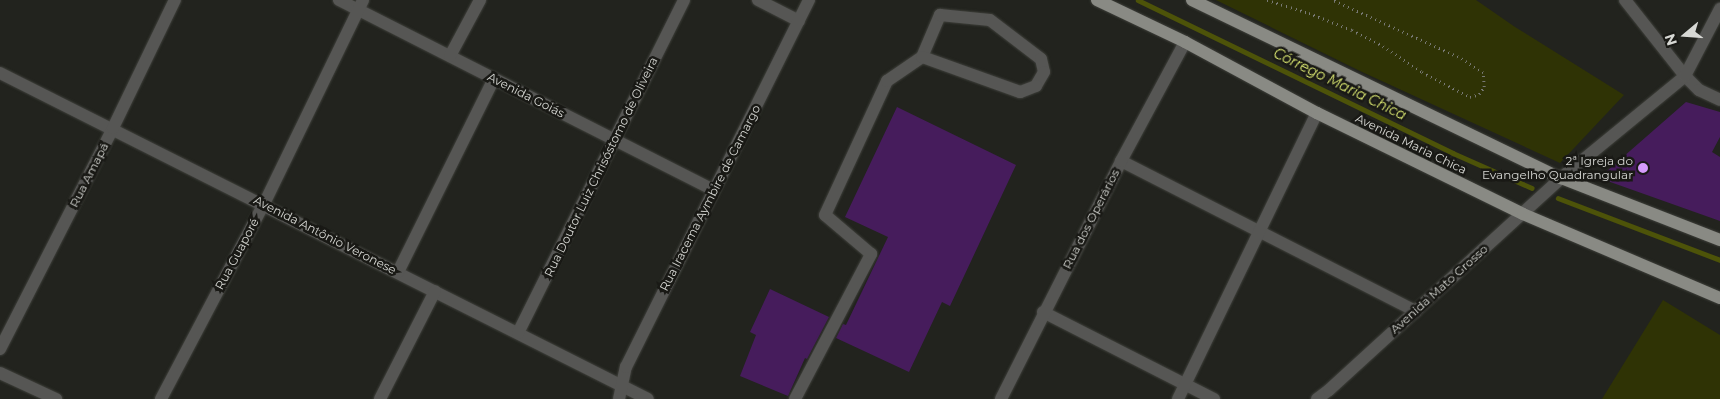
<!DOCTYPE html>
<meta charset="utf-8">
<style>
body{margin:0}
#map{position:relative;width:1720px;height:399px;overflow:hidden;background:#22231e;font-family:Montserrat,sans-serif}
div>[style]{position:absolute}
.green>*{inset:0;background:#2f3305}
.stream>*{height:4.5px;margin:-2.25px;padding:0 2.25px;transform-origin:2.25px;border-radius:2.25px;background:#4d5309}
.building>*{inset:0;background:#461c5c}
.path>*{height:2.5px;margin-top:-1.25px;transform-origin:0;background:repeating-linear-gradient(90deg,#787974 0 1px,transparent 0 5px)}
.roads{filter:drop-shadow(0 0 1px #3f403b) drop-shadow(0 0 1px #3f403b)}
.minor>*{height:12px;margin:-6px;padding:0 6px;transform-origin:6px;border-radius:6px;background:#565654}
.major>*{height:12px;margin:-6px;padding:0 6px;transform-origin:6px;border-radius:6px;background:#898a84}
.dots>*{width:14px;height:14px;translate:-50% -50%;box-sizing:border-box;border:2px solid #191915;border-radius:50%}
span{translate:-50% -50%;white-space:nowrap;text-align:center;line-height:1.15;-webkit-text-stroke:5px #191915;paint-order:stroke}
.street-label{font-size:12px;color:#d7d8d4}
.poi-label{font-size:12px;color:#d7d8d4}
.right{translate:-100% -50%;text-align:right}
.water-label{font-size:14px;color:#dce973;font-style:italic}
.north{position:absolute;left:1660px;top:10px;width:50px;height:50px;-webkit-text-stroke:4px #191915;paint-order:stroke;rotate:252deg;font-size:14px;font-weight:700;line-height:20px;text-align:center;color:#d7d8d4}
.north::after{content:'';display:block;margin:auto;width:18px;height:22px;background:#d7d8d4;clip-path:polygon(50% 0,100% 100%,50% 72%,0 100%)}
</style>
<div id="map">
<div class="green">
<div style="clip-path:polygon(1216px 0,1476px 0,1515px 27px,1624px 95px,1560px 163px,1360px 71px)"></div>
<div style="clip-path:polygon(1663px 300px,1720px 335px,1720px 399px,1602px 399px)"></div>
</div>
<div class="stream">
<div style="left:1138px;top:0;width:350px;rotate:25.9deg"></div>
<div style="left:1453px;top:153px;width:86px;rotate:23.9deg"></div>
<div style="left:1558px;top:198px;width:173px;rotate:20.9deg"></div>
</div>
<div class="building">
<div style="clip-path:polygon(1686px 102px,1720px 112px,1720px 137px,1712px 152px,1720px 157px,1720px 221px,1599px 178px)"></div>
<div style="clip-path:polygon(897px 107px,1016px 165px,950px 306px,942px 302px,909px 372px,836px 338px,843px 324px,846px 325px,888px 237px,845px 217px)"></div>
<div style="clip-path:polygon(770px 289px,829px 317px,807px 359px,805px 358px,788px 396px,740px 376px,756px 335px,750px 332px)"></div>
</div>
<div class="path">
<div style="left:1267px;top:0;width:44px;rotate:17.2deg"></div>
<div style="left:1309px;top:13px;width:46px;rotate:21.6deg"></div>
<div style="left:1352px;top:30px;width:35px;rotate:27deg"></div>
<div style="left:1383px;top:46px;width:47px;rotate:33.7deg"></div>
<div style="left:1422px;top:72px;width:54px;rotate:27.5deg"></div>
<div style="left:1470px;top:97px;width:9px;rotate:-18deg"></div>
<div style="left:1479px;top:94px;width:9px;rotate:-54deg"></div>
<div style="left:1484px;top:87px;width:14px;rotate:-94deg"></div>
<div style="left:1483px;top:73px;width:30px;rotate:-147deg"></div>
<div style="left:1458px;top:57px;width:138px;rotate:-155.7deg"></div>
</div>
<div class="roads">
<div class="minor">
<div style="left:339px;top:0;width:420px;rotate:26.9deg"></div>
<div style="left:758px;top:0;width:46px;rotate:27.1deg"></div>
<div style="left:1625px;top:0;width:97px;rotate:51.7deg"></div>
<div style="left:1685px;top:76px;width:20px;rotate:45deg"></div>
<div style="left:1699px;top:90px;width:23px;rotate:25deg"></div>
<div style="left:450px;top:56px;width:64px;rotate:-61.8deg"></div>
<div style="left:0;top:73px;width:725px;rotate:26.71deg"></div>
<div style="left:1121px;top:161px;width:331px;rotate:27deg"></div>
<div style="left:398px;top:272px;width:216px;rotate:-63.6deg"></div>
<div style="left:1043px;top:312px;width:192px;rotate:27deg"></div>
<div style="left:518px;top:333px;width:372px;rotate:-63.5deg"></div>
<div style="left:0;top:349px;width:248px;rotate:-62.9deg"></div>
<div style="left:113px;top:128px;width:142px;rotate:-64.2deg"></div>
<div style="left:0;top:373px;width:62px;rotate:24.9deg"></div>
<div style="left:161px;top:399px;width:221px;rotate:-62.2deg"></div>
<div style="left:264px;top:204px;width:227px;rotate:-64.1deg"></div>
<div style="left:380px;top:399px;width:121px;rotate:-63deg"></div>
<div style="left:619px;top:399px;width:33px;rotate:-78deg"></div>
<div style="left:626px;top:367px;width:410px;rotate:-63.5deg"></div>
<div style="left:795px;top:399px;width:164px;rotate:-62.3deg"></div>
<div style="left:871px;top:254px;width:60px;rotate:-139.7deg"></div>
<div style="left:825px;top:215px;width:148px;rotate:-65.2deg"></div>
<div style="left:887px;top:81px;width:42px;rotate:-34.4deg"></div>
<div style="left:922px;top:57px;width:46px;rotate:-66.8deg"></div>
<div style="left:940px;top:15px;width:50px;rotate:5.7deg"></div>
<div style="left:990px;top:20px;width:64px;rotate:37.4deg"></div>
<div style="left:1041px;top:59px;width:13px;rotate:77deg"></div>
<div style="left:1044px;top:72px;width:16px;rotate:120deg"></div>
<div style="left:1036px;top:86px;width:17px;rotate:159deg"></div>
<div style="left:1020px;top:92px;width:104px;rotate:-160.3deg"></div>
<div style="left:1001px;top:399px;width:267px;rotate:-63.2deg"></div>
<div style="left:1121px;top:161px;width:135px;rotate:-61.7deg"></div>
<div style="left:1178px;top:399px;width:318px;rotate:-64.1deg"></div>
<div style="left:1317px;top:399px;width:15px;rotate:-37deg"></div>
<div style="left:1329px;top:390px;width:314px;rotate:-42.4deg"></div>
<div style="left:1561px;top:178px;width:161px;rotate:-39.4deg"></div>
<div style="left:1685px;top:76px;width:76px;rotate:-62.4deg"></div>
</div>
<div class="major">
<div style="left:1097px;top:0;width:98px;rotate:25.5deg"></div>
<div style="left:1185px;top:42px;width:150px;rotate:28.3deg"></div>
<div style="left:1317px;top:113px;width:229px;rotate:26.1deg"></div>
<div style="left:1523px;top:214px;width:214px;rotate:23.1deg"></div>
<div style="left:1192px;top:0;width:410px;rotate:25.8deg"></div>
<div style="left:1561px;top:178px;width:171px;rotate:21.3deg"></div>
</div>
</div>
<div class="dots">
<div style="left:1643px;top:168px;background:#d59bfa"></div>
</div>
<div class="street-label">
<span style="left:526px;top:95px;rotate:27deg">Avenida Goiás</span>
<span style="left:1411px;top:144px;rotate:26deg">Avenida Maria Chica</span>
<span style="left:601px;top:167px;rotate:-64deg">Rua Doutor Luiz Chrisóstomo de Oliveira</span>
<span style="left:89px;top:175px;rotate:-63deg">Rua Amapá</span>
<span style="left:710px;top:198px;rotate:-63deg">Rua Iracema Aymbire de Camargo</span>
<span style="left:1091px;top:219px;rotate:-63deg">Rua dos Operários</span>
<span style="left:325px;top:235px;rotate:27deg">Avenida Antônio Veronese</span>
<span style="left:237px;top:254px;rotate:-62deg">Rua Guaporé</span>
<span style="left:1439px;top:289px;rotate:-42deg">Avenida Mato Grosso</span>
</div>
<div class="poi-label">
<span class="right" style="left:1633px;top:168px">2ª Igreja do<br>Evangelho Quadrangular</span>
</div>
<div class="water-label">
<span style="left:1340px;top:84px;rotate:26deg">Córrego Maria Chica</span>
</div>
<div class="north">N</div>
</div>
